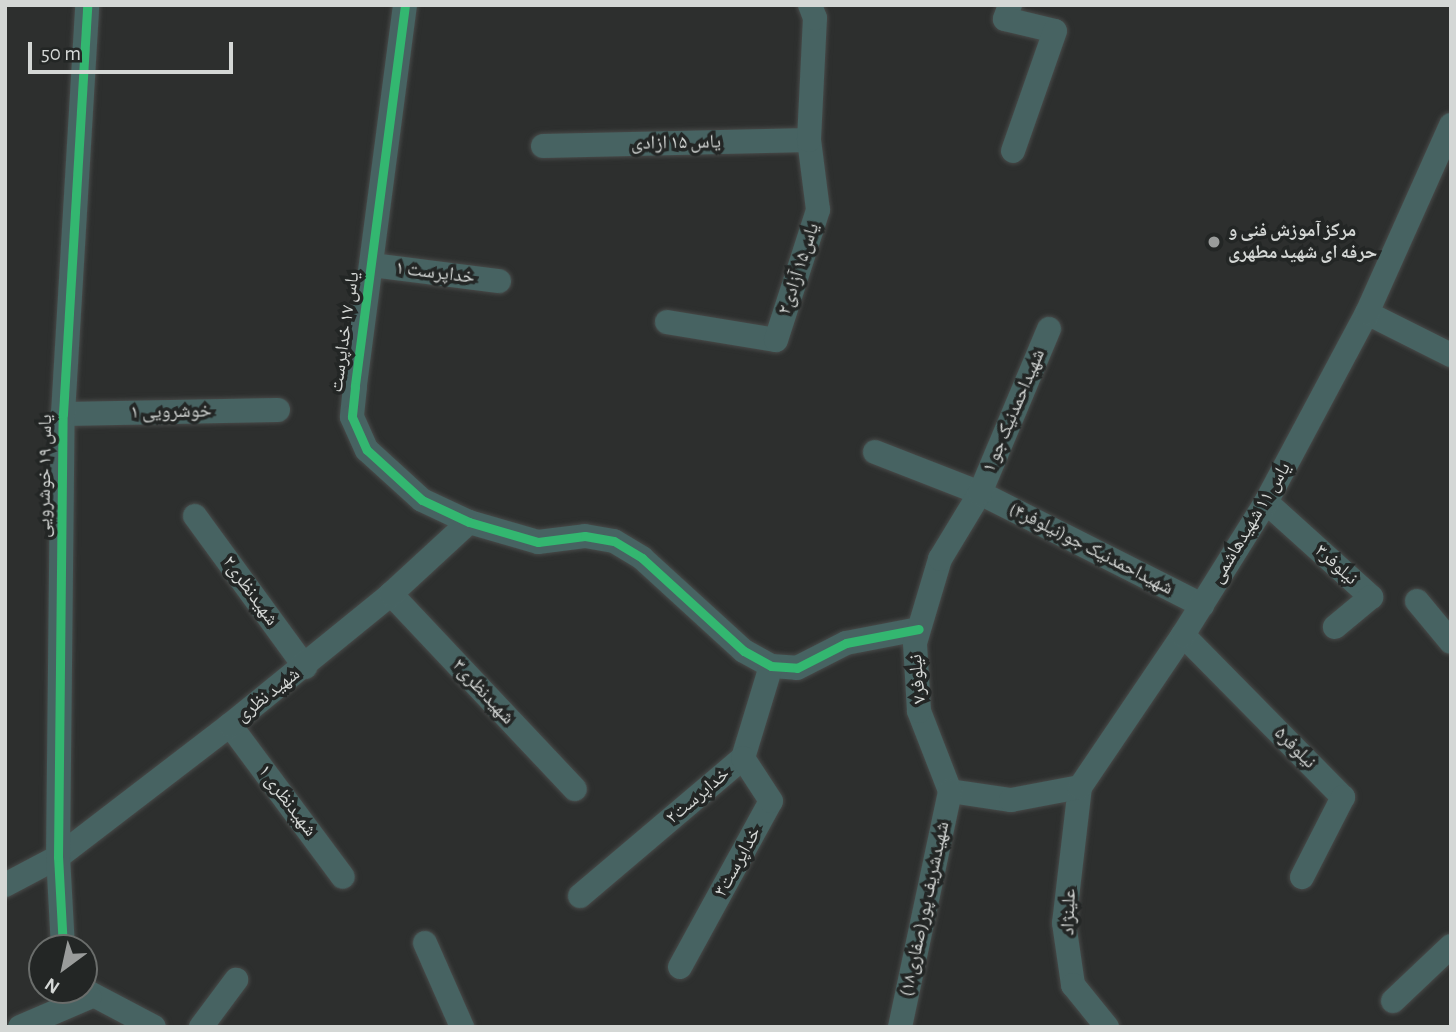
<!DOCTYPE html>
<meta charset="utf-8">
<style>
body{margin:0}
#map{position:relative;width:1456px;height:1032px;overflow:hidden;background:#2d2f2e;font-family:"Alegreya Sans","Noto Naskh Arabic",sans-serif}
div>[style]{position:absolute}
.roads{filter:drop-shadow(0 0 2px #484a49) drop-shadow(0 0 2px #484a49)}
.minor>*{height:24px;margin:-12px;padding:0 12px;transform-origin:12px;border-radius:12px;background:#476362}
.cycleway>*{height:9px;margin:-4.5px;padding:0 4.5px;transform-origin:4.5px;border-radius:4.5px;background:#33b770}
.dots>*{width:19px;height:19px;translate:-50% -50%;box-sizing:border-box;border:4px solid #232625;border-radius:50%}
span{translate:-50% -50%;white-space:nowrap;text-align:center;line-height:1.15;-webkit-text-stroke:7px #232625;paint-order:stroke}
.street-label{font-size:19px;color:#d4d7d5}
.poi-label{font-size:19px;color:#d4d7d5;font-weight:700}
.left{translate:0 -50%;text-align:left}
.frame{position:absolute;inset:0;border:7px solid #d4d7d5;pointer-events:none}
.north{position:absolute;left:28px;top:934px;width:70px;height:70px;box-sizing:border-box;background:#232625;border:2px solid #6a6d6b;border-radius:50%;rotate:213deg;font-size:19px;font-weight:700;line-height:28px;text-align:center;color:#d4d7d5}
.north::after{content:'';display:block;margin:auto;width:24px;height:32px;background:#9a9c9b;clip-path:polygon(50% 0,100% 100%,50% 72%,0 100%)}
.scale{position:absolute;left:28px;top:42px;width:205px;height:32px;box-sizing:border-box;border:4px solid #d4d7d5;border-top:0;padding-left:9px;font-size:21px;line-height:24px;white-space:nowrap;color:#d4d7d5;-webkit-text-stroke:5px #232625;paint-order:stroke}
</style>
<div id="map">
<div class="roads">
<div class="minor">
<div style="left:405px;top:5px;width:385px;rotate:97.5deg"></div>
<div style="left:355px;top:387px;width:30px;rotate:96deg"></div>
<div style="left:352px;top:417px;width:36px;rotate:66deg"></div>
<div style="left:367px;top:450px;width:74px;rotate:42.3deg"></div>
<div style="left:422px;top:500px;width:52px;rotate:25.1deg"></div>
<div style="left:469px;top:522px;width:72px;rotate:16.2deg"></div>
<div style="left:538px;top:542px;width:47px;rotate:-7.3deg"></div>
<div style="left:585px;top:536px;width:29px;rotate:10deg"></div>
<div style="left:614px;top:541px;width:33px;rotate:31deg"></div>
<div style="left:642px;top:558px;width:138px;rotate:42.4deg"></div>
<div style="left:744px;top:651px;width:31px;rotate:29deg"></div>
<div style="left:771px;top:666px;width:26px;rotate:4deg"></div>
<div style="left:797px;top:668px;width:55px;rotate:-27deg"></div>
<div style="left:846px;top:643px;width:74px;rotate:-10.9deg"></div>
<div style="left:1010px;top:5px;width:15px;rotate:110deg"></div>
<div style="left:1005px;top:19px;width:51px;rotate:13.5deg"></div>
<div style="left:1055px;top:31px;width:127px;rotate:109.3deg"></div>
<div style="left:543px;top:146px;width:266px;rotate:-1.3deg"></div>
<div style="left:372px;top:265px;width:128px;rotate:7.2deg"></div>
<div style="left:1367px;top:313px;width:94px;rotate:26.6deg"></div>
<div style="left:667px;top:322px;width:110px;rotate:9.4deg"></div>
<div style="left:776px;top:340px;width:137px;rotate:-72.1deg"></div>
<div style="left:818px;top:210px;width:71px;rotate:-97.3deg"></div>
<div style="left:809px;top:140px;width:122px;rotate:-87.2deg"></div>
<div style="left:815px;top:18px;width:14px;rotate:-111deg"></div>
<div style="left:63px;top:414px;width:215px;rotate:-1.1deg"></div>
<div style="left:875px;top:452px;width:113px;rotate:21.3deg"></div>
<div style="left:980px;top:493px;width:249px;rotate:26.8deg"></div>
<div style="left:1266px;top:502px;width:142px;rotate:42.1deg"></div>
<div style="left:1371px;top:597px;width:47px;rotate:140.2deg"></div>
<div style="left:195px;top:516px;width:187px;rotate:53.9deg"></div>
<div style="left:391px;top:594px;width:268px;rotate:46.7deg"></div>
<div style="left:1417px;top:601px;width:53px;rotate:50.3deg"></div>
<div style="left:1183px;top:635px;width:228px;rotate:45.4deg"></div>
<div style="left:1343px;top:797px;width:90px;rotate:117.1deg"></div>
<div style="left:230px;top:725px;width:189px;rotate:53.4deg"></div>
<div style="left:1080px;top:787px;width:137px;rotate:96.7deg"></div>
<div style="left:1064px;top:923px;width:63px;rotate:81.7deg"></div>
<div style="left:1073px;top:985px;width:54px;rotate:51deg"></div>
<div style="left:950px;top:791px;width:62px;rotate:8.4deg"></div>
<div style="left:1011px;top:800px;width:70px;rotate:-10.7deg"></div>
<div style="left:1080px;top:787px;width:184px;rotate:-55.9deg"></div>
<div style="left:1183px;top:635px;width:157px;rotate:-58deg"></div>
<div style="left:1266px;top:502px;width:214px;rotate:-61.9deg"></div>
<div style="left:1367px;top:313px;width:206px;rotate:-65.9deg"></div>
<div style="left:950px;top:791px;width:86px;rotate:-111.2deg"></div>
<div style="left:919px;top:711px;width:68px;rotate:-93.4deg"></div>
<div style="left:915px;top:643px;width:88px;rotate:-73.4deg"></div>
<div style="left:940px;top:559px;width:77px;rotate:-58.8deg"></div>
<div style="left:980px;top:493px;width:178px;rotate:-67.2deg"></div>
<div style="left:5px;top:885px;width:60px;rotate:-27.8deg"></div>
<div style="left:58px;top:857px;width:217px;rotate:-37.5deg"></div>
<div style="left:230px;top:725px;width:208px;rotate:-39.1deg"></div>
<div style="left:391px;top:594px;width:106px;rotate:-42.7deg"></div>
<div style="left:580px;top:896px;width:214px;rotate:-40.3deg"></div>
<div style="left:743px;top:758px;width:96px;rotate:-73.1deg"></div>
<div style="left:425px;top:943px;width:92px;rotate:66.2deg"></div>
<div style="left:63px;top:948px;width:91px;rotate:-93.1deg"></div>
<div style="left:58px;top:857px;width:443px;rotate:-89.4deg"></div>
<div style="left:63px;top:414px;width:410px;rotate:-86.6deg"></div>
<div style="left:680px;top:967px;width:189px;rotate:-61.3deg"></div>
<div style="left:771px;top:801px;width:51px;rotate:-123.1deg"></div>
<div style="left:84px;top:990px;width:79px;rotate:27.9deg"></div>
<div style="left:1393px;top:1001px;width:80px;rotate:-43.5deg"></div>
<div style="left:20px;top:1027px;width:76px;rotate:-23.2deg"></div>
<div style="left:201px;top:1027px;width:59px;rotate:-53.3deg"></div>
<div style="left:900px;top:1027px;width:241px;rotate:-78deg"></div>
</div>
</div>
<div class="cycleway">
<div style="left:405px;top:5px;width:385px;rotate:97.5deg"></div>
<div style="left:355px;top:387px;width:30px;rotate:96deg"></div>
<div style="left:352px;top:417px;width:36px;rotate:66deg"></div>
<div style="left:367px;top:450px;width:74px;rotate:42.3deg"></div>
<div style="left:422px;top:500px;width:52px;rotate:25.1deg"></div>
<div style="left:469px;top:522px;width:72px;rotate:16.2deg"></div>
<div style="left:538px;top:542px;width:47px;rotate:-7.3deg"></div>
<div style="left:585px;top:536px;width:29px;rotate:10deg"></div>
<div style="left:614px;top:541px;width:33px;rotate:31deg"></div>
<div style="left:642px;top:558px;width:138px;rotate:42.4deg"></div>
<div style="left:744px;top:651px;width:31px;rotate:29deg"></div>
<div style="left:771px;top:666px;width:26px;rotate:4deg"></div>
<div style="left:797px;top:668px;width:55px;rotate:-27deg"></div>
<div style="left:846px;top:643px;width:74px;rotate:-10.9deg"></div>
<div style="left:63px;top:948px;width:91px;rotate:-93.1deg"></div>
<div style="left:58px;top:857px;width:443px;rotate:-89.4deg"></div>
<div style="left:63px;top:414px;width:410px;rotate:-86.6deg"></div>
</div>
<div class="dots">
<div style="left:1214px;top:242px;background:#9a9c9b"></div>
</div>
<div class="street-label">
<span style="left:676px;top:143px;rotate:-1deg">یاس ۱۵ ازادی</span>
<span style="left:799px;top:269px;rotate:-72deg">یاس۱۵ آزادی۲</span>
<span style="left:435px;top:273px;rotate:7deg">خداپرست ۱</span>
<span style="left:345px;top:332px;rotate:-82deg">یاس ۱۷ خداپرست</span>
<span style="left:1014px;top:411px;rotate:-67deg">شهیداحمدنیک جو ۱</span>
<span style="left:171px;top:412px;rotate:-1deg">خوشرویی ۱</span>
<span style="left:45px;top:476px;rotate:-89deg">یاس ۱۹ خوشرویی</span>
<span style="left:1251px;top:523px;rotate:-59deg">یاس ۱۱ شهیدهاشمی</span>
<span style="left:1091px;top:549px;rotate:27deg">شهیداحمدنیک جو(نیلوفر۴)</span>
<span style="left:1336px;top:565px;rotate:42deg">نیلوفر۳</span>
<span style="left:250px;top:591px;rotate:54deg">شهیدنظری۲</span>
<span style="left:918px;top:679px;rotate:-95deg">نیلوفر۷</span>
<span style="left:483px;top:692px;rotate:47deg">شهیدنظری۳</span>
<span style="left:268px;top:695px;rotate:-38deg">شهید نظری</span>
<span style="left:1295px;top:748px;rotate:45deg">نیلوفر۵</span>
<span style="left:698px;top:796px;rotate:-40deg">خداپرست۲</span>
<span style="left:287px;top:801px;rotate:53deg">شهیدنظری ۱</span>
<span style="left:738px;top:862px;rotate:-61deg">خداپرست۳</span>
<span style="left:925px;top:909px;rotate:-78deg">شهیدشریف پور(صفاری۱۸)</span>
<span style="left:1069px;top:912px;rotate:-88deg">علینژاد</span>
</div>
<div class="poi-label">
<span class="left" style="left:1228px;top:242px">مرکز آموزش فنی و<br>حرفه ای شهید مطهری</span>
</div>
<div class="frame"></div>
<div class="north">N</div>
<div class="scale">50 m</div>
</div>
